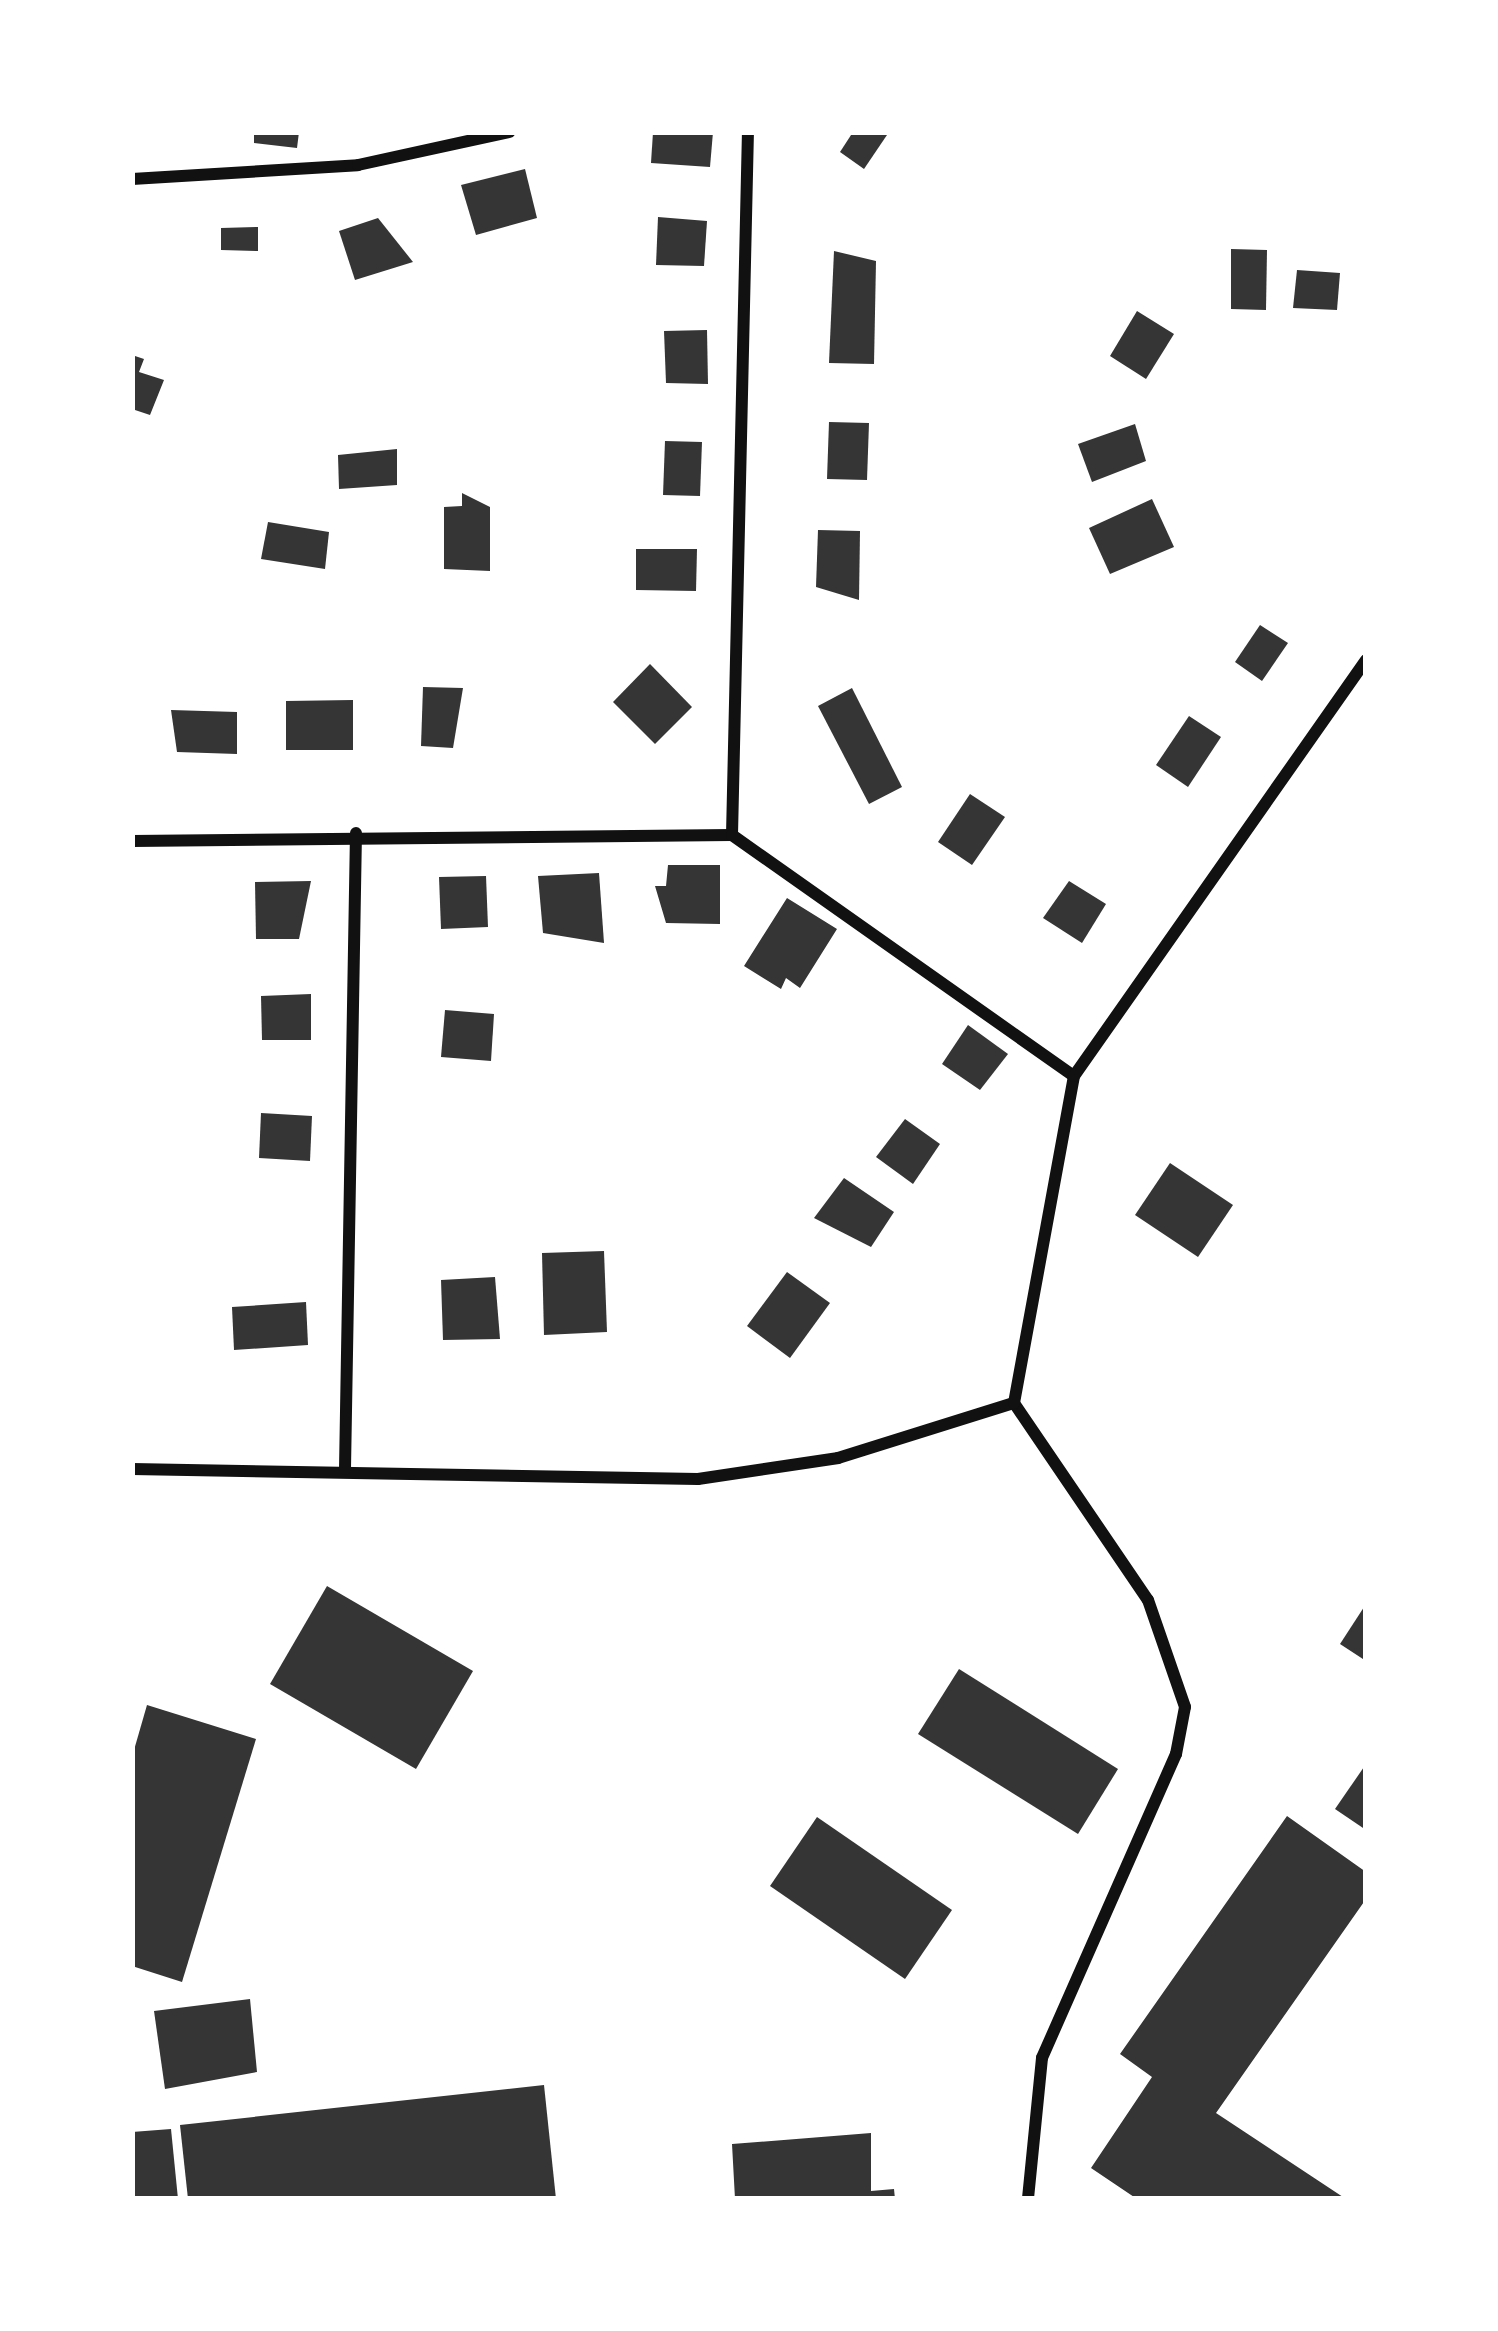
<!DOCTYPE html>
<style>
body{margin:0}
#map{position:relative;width:1498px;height:2331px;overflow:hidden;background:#fff;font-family:"Sofia Sans Condensed",sans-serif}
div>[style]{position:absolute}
.building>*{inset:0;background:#353535}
.minor>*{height:12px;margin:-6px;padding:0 6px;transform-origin:6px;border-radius:6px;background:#111}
span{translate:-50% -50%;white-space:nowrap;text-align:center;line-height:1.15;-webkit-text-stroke:10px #fff;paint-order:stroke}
.frame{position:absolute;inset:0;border:135px solid #fff;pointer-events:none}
</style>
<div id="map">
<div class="building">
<div style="clip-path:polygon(254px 132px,299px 132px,297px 148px,254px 143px)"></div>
<div style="clip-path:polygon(653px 132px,713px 132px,710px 167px,651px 163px)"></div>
<div style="clip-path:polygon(853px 132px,889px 132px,864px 169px,840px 152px)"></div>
<div style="clip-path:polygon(525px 169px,537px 218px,476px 235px,461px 185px)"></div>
<div style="clip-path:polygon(658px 217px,707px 221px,704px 266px,656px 265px)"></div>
<div style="clip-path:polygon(378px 218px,413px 262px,355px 280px,339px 231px)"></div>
<div style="clip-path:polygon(258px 227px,258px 251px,221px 250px,221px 228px)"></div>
<div style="clip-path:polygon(1231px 249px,1267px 250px,1266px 310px,1231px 309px)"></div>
<div style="clip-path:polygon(834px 251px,876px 261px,874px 364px,829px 363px)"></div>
<div style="clip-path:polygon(1297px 270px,1340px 273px,1337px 310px,1293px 308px)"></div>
<div style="clip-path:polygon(1137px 311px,1174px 334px,1146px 379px,1110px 356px)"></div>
<div style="clip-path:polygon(707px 330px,708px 384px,666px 383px,664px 331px)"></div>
<div style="clip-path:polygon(132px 355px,144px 359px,139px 372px,164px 380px,150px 415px,132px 409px)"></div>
<div style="clip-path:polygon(829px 422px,869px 423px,867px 480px,827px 479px)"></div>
<div style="clip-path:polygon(1135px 424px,1146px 461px,1092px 482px,1078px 444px)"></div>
<div style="clip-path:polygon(665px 441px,702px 442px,700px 496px,663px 495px)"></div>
<div style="clip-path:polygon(397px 449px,397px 485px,339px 489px,338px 455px)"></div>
<div style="clip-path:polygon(462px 493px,490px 507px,490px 571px,444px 569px,444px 507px,462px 506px)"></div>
<div style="clip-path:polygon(1152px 499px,1174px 547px,1110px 574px,1089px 528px)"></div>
<div style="clip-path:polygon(268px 522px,329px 532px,325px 569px,261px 559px)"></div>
<div style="clip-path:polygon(818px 530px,860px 531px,859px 600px,816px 587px)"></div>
<div style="clip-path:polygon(636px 549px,697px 549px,696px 591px,636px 590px)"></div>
<div style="clip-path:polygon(1260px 625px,1288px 643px,1262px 681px,1235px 662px)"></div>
<div style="clip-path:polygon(650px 664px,692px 707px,655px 744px,613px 702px)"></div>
<div style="clip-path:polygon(423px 687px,463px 688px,453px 748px,421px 746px)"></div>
<div style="clip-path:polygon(852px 688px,902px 787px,869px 804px,818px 706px)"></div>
<div style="clip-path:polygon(353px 700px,353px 750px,286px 750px,286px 701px)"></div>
<div style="clip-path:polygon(171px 710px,237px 712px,237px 754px,177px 752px)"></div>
<div style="clip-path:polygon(1189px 716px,1221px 737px,1188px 787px,1156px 765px)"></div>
<div style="clip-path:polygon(970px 794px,1005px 817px,972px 865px,938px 842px)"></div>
<div style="clip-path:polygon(668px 865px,720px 865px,720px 924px,666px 923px,655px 886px,666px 886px)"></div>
<div style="clip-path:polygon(599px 873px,604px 943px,543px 933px,538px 876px)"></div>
<div style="clip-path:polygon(486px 876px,488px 927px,441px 929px,439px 877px)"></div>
<div style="clip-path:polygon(311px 881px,299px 939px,256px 939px,255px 882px)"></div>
<div style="clip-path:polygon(1069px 881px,1106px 904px,1082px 943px,1043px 918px)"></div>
<div style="clip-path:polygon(787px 898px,837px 929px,800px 988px,786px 978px,781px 989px,744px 966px)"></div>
<div style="clip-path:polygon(311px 994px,311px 1040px,262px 1040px,261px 996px)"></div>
<div style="clip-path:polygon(445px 1010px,494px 1014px,491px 1061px,441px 1057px)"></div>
<div style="clip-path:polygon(968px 1025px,1008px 1054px,980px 1090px,942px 1064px)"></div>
<div style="clip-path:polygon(261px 1113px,312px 1116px,310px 1161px,259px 1158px)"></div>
<div style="clip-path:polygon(905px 1119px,940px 1144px,913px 1184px,876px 1157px)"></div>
<div style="clip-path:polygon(1170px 1163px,1233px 1205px,1198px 1257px,1135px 1215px)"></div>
<div style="clip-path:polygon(844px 1178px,894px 1212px,871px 1247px,814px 1218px)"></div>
<div style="clip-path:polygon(604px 1251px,607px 1332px,544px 1335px,542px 1253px)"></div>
<div style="clip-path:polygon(787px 1272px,830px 1303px,790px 1358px,747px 1326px)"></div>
<div style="clip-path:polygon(495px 1277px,500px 1339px,443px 1340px,441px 1280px)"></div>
<div style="clip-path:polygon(306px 1302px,308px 1345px,234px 1350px,232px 1307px)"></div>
<div style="clip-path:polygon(327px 1586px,473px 1671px,416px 1769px,270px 1684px)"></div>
<div style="clip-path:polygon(1366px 1604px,1366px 1661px,1340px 1644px)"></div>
<div style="clip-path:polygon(959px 1669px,1118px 1769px,1078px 1834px,918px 1734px)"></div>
<div style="clip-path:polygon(147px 1705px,256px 1739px,182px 1982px,132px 1966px,132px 1757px)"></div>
<div style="clip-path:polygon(1366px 1764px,1366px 1830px,1335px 1809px)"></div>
<div style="clip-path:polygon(1287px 1816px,1366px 1872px,1366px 1899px,1216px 2113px,1346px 2199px,1137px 2199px,1091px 2168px,1152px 2077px,1120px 2054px)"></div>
<div style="clip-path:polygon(817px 1817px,952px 1910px,905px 1979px,770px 1886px)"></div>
<div style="clip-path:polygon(250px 1999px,257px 2072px,165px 2089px,154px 2011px)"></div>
<div style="clip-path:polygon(544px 2085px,556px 2199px,188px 2199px,180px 2125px)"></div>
<div style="clip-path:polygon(171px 2129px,178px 2199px,132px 2199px,132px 2132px)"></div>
<div style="clip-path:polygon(871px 2133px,871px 2191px,894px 2189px,895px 2199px,735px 2199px,732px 2144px)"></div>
</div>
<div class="minor">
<div style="left:132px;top:179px;width:226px;rotate:-3.5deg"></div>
<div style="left:358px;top:165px;width:155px;rotate:-12.3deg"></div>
<div style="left:732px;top:835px;width:703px;rotate:-88.7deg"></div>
<div style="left:132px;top:841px;width:600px;rotate:-0.57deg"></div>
<div style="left:732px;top:835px;width:418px;rotate:35.2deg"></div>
<div style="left:1014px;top:1403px;width:238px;rotate:55.8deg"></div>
<div style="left:1148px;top:1600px;width:113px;rotate:70.9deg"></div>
<div style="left:1185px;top:1707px;width:48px;rotate:100.8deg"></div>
<div style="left:1176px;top:1754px;width:332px;rotate:113.8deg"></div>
<div style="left:1042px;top:2058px;width:142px;rotate:95.7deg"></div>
<div style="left:132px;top:1469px;width:566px;rotate:1.01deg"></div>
<div style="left:698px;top:1479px;width:142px;rotate:-8.5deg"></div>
<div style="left:838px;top:1458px;width:184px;rotate:-17.4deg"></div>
<div style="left:1014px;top:1403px;width:332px;rotate:-79.6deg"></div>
<div style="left:1074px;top:1076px;width:508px;rotate:-54.93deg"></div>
<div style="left:345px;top:1469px;width:636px;rotate:-89.01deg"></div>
</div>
<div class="frame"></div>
</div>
